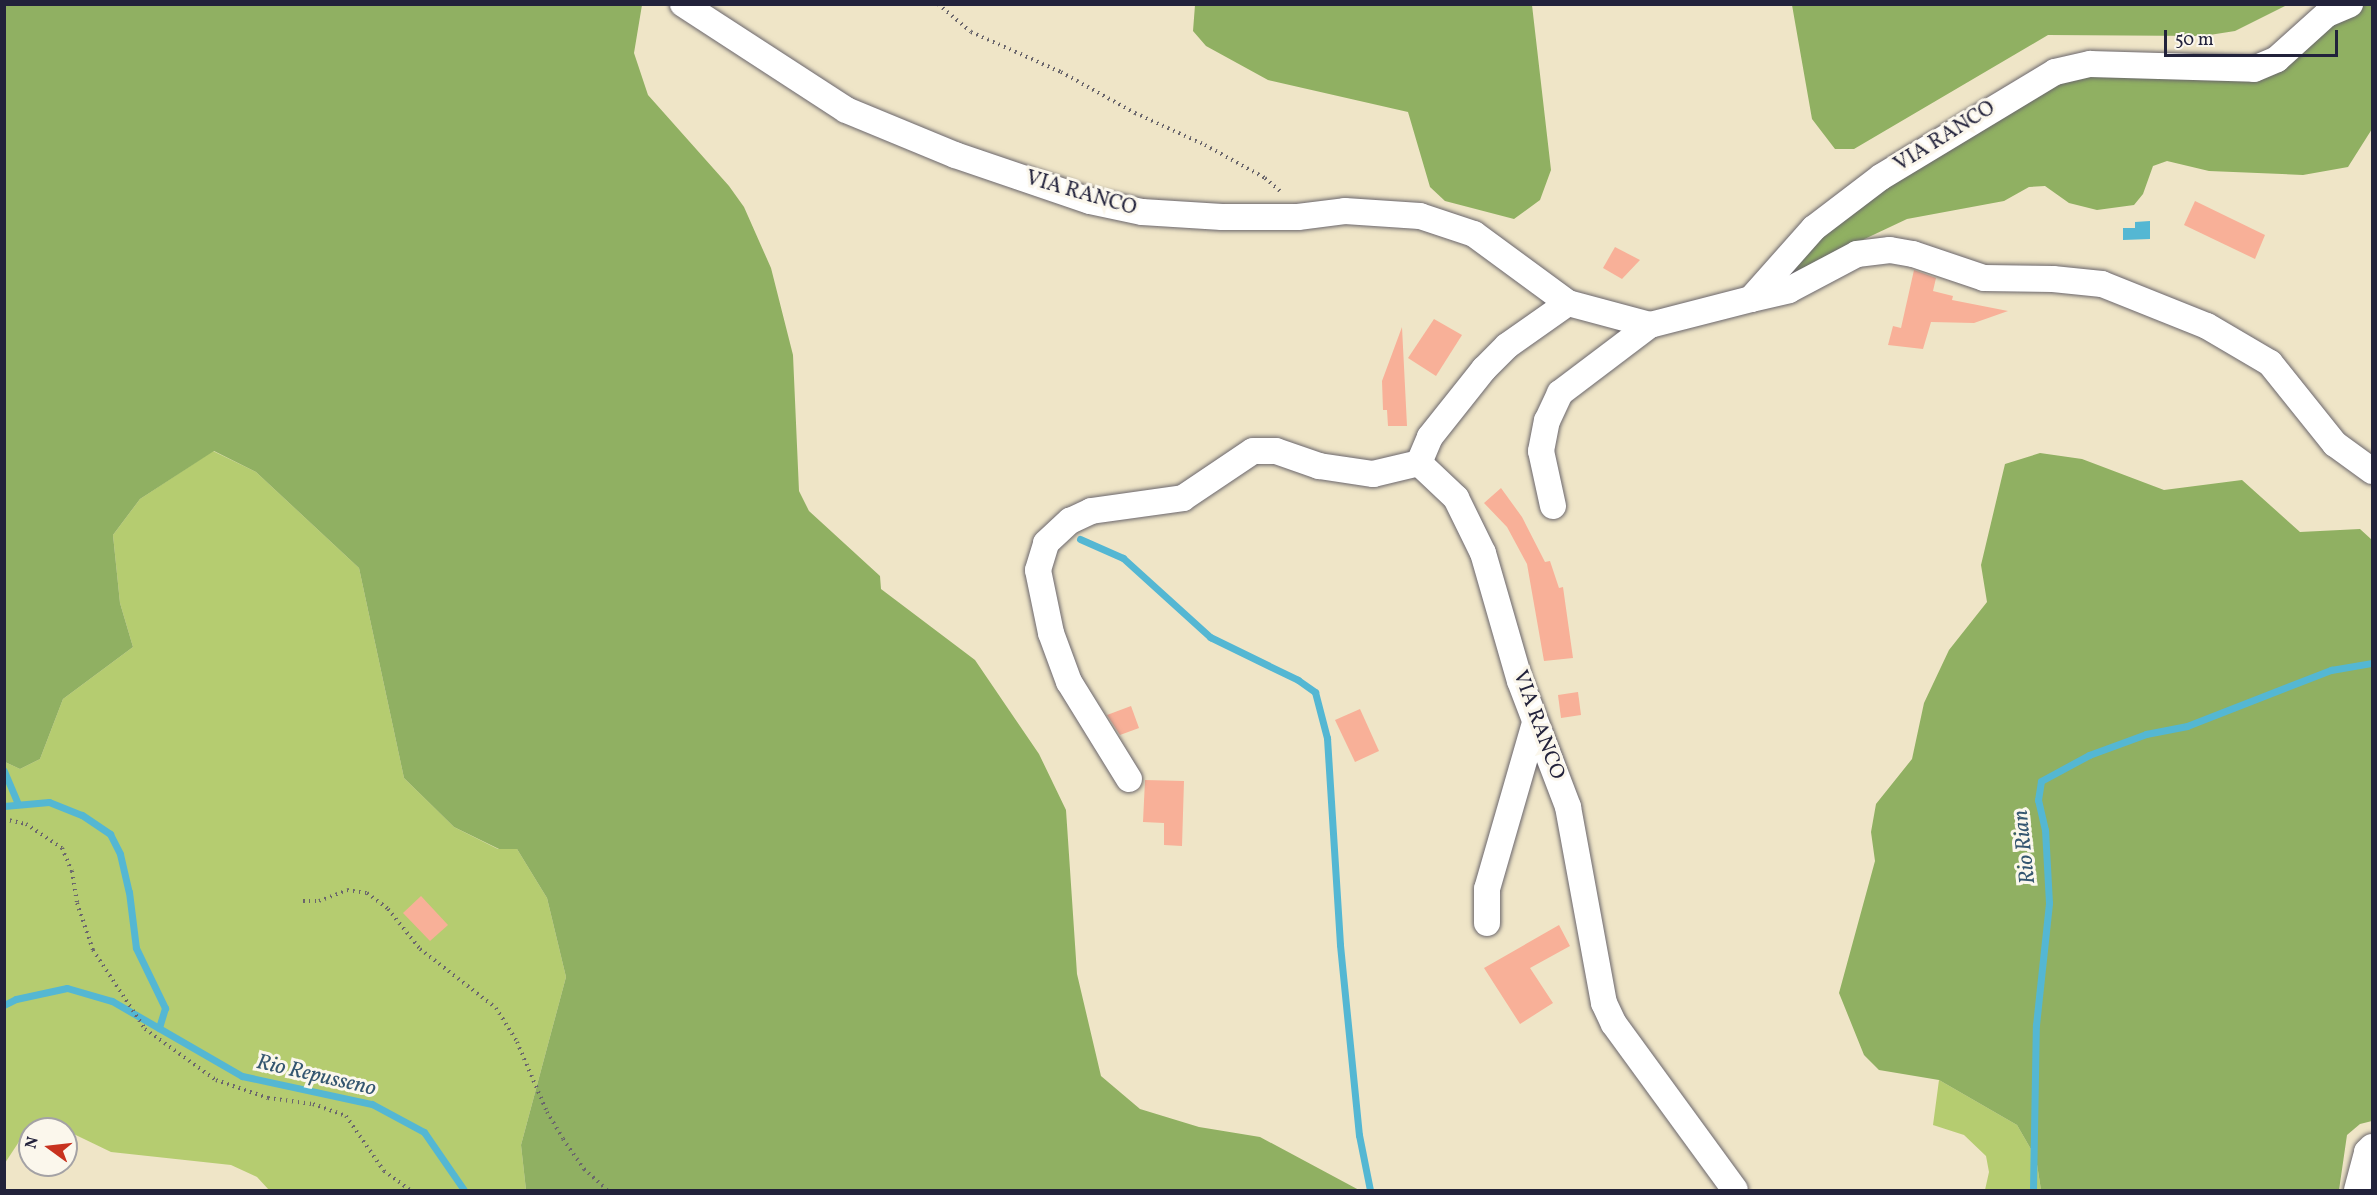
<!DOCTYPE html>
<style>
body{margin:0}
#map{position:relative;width:2377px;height:1195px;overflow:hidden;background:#efe5c7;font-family:Vollkorn,serif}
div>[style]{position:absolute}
.green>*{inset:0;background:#b5cc70}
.forest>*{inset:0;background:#90b062}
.water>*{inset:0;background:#54b7d3}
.stream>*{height:7px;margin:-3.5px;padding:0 3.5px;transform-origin:3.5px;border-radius:3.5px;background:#54b7d3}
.building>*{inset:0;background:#f8b098}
.path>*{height:4px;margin-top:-2px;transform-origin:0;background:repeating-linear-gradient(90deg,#6a666c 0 1.5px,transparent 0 6px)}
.roads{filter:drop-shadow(0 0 2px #6a666c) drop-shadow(0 0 2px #6a666c)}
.minor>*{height:26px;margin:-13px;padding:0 13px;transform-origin:13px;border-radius:13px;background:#fff}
span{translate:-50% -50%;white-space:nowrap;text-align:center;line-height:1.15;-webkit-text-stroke:6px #fbf7ec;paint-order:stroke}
.street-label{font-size:21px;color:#22223b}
.water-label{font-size:22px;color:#345670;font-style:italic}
.frame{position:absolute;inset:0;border:6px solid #22223b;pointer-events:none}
.north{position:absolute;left:18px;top:1117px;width:60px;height:60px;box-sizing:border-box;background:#fbf7ec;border:2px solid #a4a2a5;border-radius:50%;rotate:285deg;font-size:16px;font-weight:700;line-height:24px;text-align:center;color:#22223b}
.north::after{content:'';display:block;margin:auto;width:21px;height:27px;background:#c8321e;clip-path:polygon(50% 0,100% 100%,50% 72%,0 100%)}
.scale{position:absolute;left:2164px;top:30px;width:174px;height:27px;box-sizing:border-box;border:3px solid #22223b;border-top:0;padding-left:8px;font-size:18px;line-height:21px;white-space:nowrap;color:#22223b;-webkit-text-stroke:4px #fbf7ec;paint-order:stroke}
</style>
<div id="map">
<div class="green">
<div style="clip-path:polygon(213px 451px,256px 472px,359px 568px,404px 778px,454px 827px,498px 849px,517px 849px,547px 898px,566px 977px,521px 1145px,526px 1190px,269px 1190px,257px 1177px,231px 1165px,111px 1152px,55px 1125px,26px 1131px,5px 1163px,5px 762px,20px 769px,40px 759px,63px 699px,133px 647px,120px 603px,113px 535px,140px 499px)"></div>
<div style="clip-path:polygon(1939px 1080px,2017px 1125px,2036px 1158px,2041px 1190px,1985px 1190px,1989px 1172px,1986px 1156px,1964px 1135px,1933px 1125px)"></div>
</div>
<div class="forest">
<div style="clip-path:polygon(5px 4px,642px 5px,634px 53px,648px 95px,729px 186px,744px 207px,771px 268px,793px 355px,799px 491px,809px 511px,880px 576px,881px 589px,975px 660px,1039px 754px,1066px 810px,1077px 974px,1101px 1076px,1140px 1109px,1199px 1127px,1260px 1137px,1359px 1190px,526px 1190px,521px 1145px,566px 977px,547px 898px,517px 849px,499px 849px,454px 827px,404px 778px,359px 568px,256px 472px,214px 451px,140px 499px,113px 535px,120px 603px,133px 647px,63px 699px,40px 759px,20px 769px,5px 762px)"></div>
<div style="clip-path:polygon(1195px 5px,1532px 5px,1551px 170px,1540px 200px,1514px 219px,1445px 201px,1430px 187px,1408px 112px,1268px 80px,1206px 46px,1193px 31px)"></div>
<div style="clip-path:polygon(1792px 5px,1792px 4px,2287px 5px,2235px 31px,2203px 36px,2048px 35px,1854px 149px,1835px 149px,1812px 119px)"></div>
<div style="clip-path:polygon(2364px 5px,2372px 5px,2372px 129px,2348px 167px,2303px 175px,2209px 171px,2167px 161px,2153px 166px,2143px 194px,2134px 205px,2097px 210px,2069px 203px,2045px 186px,2029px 187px,2004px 201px,1907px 219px,1784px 277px,1842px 214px,2033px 93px,2083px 74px,2252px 78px)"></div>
<div style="clip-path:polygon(2040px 453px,2082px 459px,2164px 490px,2242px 480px,2300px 532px,2360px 529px,2372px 540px,2372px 1121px,2360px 1124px,2347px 1135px,2339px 1190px,2041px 1190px,2036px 1158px,2017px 1125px,1939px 1080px,1879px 1070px,1864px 1055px,1839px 993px,1875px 861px,1871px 832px,1876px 804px,1912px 759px,1924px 703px,1949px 650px,1987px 602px,1981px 565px,2005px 464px)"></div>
</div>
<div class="water">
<div style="clip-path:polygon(2150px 221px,2150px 239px,2123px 240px,2123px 228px,2135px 228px,2135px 222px)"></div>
</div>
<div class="stream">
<div style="left:1080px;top:539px;width:47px;rotate:23.8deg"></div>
<div style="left:1123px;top:558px;width:118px;rotate:42.2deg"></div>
<div style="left:1210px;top:637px;width:98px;rotate:26deg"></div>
<div style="left:1298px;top:680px;width:21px;rotate:35deg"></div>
<div style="left:1315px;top:692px;width:48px;rotate:75.4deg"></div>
<div style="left:1327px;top:738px;width:207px;rotate:86.4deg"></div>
<div style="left:1340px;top:945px;width:191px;rotate:84.3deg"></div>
<div style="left:1359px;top:1135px;width:56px;rotate:78.7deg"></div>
<div style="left:4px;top:771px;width:36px;rotate:67deg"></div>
<div style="left:4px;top:806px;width:45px;rotate:-5.1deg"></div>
<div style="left:49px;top:802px;width:35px;rotate:22deg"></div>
<div style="left:82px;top:815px;width:34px;rotate:34deg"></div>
<div style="left:110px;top:834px;width:22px;rotate:63deg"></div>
<div style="left:120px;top:854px;width:39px;rotate:77deg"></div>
<div style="left:129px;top:892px;width:56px;rotate:82.9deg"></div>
<div style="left:136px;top:948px;width:67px;rotate:64.2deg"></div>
<div style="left:165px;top:1008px;width:21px;rotate:107deg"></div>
<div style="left:4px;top:1005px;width:13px;rotate:-27deg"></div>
<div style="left:16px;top:999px;width:52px;rotate:-12.2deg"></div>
<div style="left:67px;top:988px;width:47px;rotate:16.1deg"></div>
<div style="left:112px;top:1001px;width:150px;rotate:30deg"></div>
<div style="left:242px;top:1076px;width:133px;rotate:12.2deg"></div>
<div style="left:372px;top:1104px;width:59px;rotate:28.3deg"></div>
<div style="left:424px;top:1132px;width:70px;rotate:55.4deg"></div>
<div style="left:2033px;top:1190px;width:165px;rotate:-89deg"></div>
<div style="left:2036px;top:1025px;width:123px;rotate:-83.9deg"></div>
<div style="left:2049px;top:903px;width:73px;rotate:-93.1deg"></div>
<div style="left:2045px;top:830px;width:31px;rotate:-103deg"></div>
<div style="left:2038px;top:800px;width:19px;rotate:-81deg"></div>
<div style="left:2041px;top:781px;width:55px;rotate:-28.4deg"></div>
<div style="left:2089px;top:755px;width:61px;rotate:-20.2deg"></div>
<div style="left:2146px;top:734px;width:42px;rotate:-11deg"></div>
<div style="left:2187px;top:726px;width:155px;rotate:-21.3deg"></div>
<div style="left:2331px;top:670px;width:42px;rotate:-9.7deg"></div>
</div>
<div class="building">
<div style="clip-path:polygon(2195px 201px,2265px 235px,2255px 259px,2184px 225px)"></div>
<div style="clip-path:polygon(1615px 247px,1640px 260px,1622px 279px,1603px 268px)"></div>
<div style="clip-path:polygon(1914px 270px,1936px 278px,1933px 291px,1953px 296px,1952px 300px,2008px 311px,1974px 323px,1931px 322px,1923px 349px,1888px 345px,1893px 326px,1901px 328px)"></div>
<div style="clip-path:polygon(1434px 319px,1462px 335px,1436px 376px,1408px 358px)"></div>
<div style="clip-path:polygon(1402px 327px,1407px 426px,1388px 426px,1387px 410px,1383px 410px,1382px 381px)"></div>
<div style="clip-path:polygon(1501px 488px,1522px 517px,1545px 562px,1550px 561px,1559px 588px,1563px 587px,1573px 658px,1544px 661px,1527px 564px,1507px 527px,1484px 503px)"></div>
<div style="clip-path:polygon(1578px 692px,1581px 715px,1561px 718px,1558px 695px)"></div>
<div style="clip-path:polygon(1131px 706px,1139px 728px,1120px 735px,1107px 715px)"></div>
<div style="clip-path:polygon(1360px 709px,1379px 751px,1355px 762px,1335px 720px)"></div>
<div style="clip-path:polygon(1145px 780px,1184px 781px,1182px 846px,1164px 845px,1164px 823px,1143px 822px)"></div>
<div style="clip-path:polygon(421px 896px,448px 925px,430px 941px,403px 913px)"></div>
<div style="clip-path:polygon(1559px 925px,1570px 946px,1530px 968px,1553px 1003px,1520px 1024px,1484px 968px)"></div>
</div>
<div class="path">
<div style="left:938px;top:4px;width:43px;rotate:40.3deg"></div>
<div style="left:971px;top:32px;width:98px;rotate:24deg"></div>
<div style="left:1061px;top:72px;width:85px;rotate:29deg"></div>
<div style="left:1135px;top:113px;width:77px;rotate:24.6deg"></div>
<div style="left:1205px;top:145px;width:68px;rotate:28.8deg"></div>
<div style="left:1265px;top:178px;width:21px;rotate:41deg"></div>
<div style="left:4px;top:819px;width:23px;rotate:13deg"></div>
<div style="left:26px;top:824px;width:43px;rotate:33.7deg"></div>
<div style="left:62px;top:848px;width:25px;rotate:67deg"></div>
<div style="left:72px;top:871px;width:32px;rotate:81deg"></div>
<div style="left:77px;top:903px;width:50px;rotate:71.2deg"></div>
<div style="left:93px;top:950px;width:95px;rotate:56.6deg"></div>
<div style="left:145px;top:1029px;width:87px;rotate:35.7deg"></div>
<div style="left:216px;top:1080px;width:55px;rotate:19.1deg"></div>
<div style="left:268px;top:1098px;width:45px;rotate:7.6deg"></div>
<div style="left:313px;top:1104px;width:35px;rotate:20deg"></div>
<div style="left:346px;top:1116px;width:67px;rotate:55.4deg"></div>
<div style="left:384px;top:1171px;width:32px;rotate:36deg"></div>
<div style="left:303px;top:901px;width:16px"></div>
<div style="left:319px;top:901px;width:30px;rotate:-21deg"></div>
<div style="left:347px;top:890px;width:20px;rotate:9deg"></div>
<div style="left:367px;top:893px;width:26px;rotate:37deg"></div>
<div style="left:388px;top:909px;width:51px;rotate:51.3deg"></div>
<div style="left:420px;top:949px;width:96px;rotate:37.8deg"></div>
<div style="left:496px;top:1008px;width:40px;rotate:58deg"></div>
<div style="left:517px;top:1042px;width:76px;rotate:66.8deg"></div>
<div style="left:547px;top:1112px;width:31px;rotate:59deg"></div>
<div style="left:563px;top:1139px;width:37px;rotate:55deg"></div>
<div style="left:584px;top:1169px;width:31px;rotate:42deg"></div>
</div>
<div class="roads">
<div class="minor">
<div style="left:683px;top:4px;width:194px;rotate:33deg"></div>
<div style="left:846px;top:110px;width:118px;rotate:22.4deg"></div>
<div style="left:955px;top:155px;width:143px;rotate:18.8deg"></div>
<div style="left:1090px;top:201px;width:53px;rotate:11.9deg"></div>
<div style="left:1142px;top:212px;width:80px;rotate:3.6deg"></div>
<div style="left:1222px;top:217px;width:76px"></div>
<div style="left:1298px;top:217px;width:47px;rotate:-7.3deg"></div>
<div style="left:1345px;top:211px;width:75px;rotate:3.8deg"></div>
<div style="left:1420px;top:216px;width:57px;rotate:18.4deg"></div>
<div style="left:1474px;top:234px;width:117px;rotate:36.3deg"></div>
<div style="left:1568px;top:303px;width:85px;rotate:15deg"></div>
<div style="left:1650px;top:325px;width:104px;rotate:-14.4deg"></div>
<div style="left:1751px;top:299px;width:95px;rotate:-48.4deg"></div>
<div style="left:1814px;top:228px;width:84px;rotate:-37.3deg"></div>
<div style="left:1881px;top:177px;width:203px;rotate:-31.1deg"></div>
<div style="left:2055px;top:72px;width:36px;rotate:-13deg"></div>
<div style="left:2090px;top:64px;width:164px;rotate:1.7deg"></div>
<div style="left:2254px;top:69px;width:25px;rotate:-23deg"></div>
<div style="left:2277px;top:59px;width:67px;rotate:-42deg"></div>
<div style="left:2327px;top:14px;width:25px;rotate:-23deg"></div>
<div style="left:1751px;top:299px;width:39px;rotate:-13deg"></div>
<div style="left:1789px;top:290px;width:77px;rotate:-27.9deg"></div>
<div style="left:1857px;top:254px;width:33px;rotate:-7deg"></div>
<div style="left:1890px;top:250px;width:23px;rotate:10deg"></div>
<div style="left:1913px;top:254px;width:75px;rotate:18.7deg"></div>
<div style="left:1984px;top:278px;width:69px;rotate:0.8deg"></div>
<div style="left:2053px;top:279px;width:49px;rotate:5.8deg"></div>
<div style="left:2102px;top:284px;width:113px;rotate:21.8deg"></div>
<div style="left:2207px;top:326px;width:73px;rotate:30.4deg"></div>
<div style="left:2270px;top:363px;width:104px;rotate:51.3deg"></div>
<div style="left:2335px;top:444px;width:46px;rotate:36.1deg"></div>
<div style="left:1568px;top:303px;width:75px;rotate:144.8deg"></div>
<div style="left:1507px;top:346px;width:33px;rotate:135deg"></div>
<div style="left:1484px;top:369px;width:87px;rotate:128.5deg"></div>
<div style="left:1430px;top:437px;width:28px;rotate:113deg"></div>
<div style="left:1419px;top:463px;width:51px;rotate:43.4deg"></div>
<div style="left:1456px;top:498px;width:61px;rotate:63.9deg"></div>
<div style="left:1483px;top:553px;width:133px;rotate:73.9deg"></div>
<div style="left:1520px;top:681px;width:135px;rotate:69.1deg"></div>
<div style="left:1568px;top:807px;width:199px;rotate:79.6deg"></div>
<div style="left:1604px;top:1003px;width:23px;rotate:65deg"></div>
<div style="left:1614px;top:1024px;width:205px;rotate:53.9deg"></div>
<div style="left:1553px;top:506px;width:56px;rotate:-102.3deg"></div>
<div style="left:1541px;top:451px;width:31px;rotate:-79deg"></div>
<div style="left:1547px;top:421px;width:31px;rotate:-65deg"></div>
<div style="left:1560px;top:393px;width:113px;rotate:-37.1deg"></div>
<div style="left:1129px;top:779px;width:114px;rotate:-121.7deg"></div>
<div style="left:1069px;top:682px;width:52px;rotate:-110.2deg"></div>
<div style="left:1051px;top:633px;width:64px;rotate:-101.7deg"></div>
<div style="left:1038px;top:570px;width:28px;rotate:-73deg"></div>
<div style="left:1046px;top:543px;width:33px;rotate:-43deg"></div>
<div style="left:1070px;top:521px;width:23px;rotate:-25deg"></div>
<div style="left:1091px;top:511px;width:93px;rotate:-8deg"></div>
<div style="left:1183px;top:498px;width:84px;rotate:-33.9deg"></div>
<div style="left:1253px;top:451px;width:23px"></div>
<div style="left:1276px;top:451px;width:46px;rotate:19.2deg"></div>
<div style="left:1319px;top:466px;width:55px;rotate:8.4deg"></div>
<div style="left:1373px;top:474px;width:47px;rotate:-13.4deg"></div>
<div style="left:1487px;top:923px;width:34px;rotate:-90deg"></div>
<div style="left:1487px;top:889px;width:173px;rotate:-73.9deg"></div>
<div style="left:2357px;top:1190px;width:39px;rotate:-75deg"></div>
<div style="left:2367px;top:1152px;width:7px;rotate:-45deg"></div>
</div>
</div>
<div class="street-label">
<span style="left:1945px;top:137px;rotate:-32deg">VIA RANCO</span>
<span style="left:1081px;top:194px;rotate:16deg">VIA RANCO</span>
<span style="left:1538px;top:725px;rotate:70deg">VIA RANCO</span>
</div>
<div class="water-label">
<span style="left:2025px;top:847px;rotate:-96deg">Rio Rian</span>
<span style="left:316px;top:1076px;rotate:13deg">Rio Repusseno</span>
</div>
<div class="frame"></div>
<div class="north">N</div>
<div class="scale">50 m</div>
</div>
